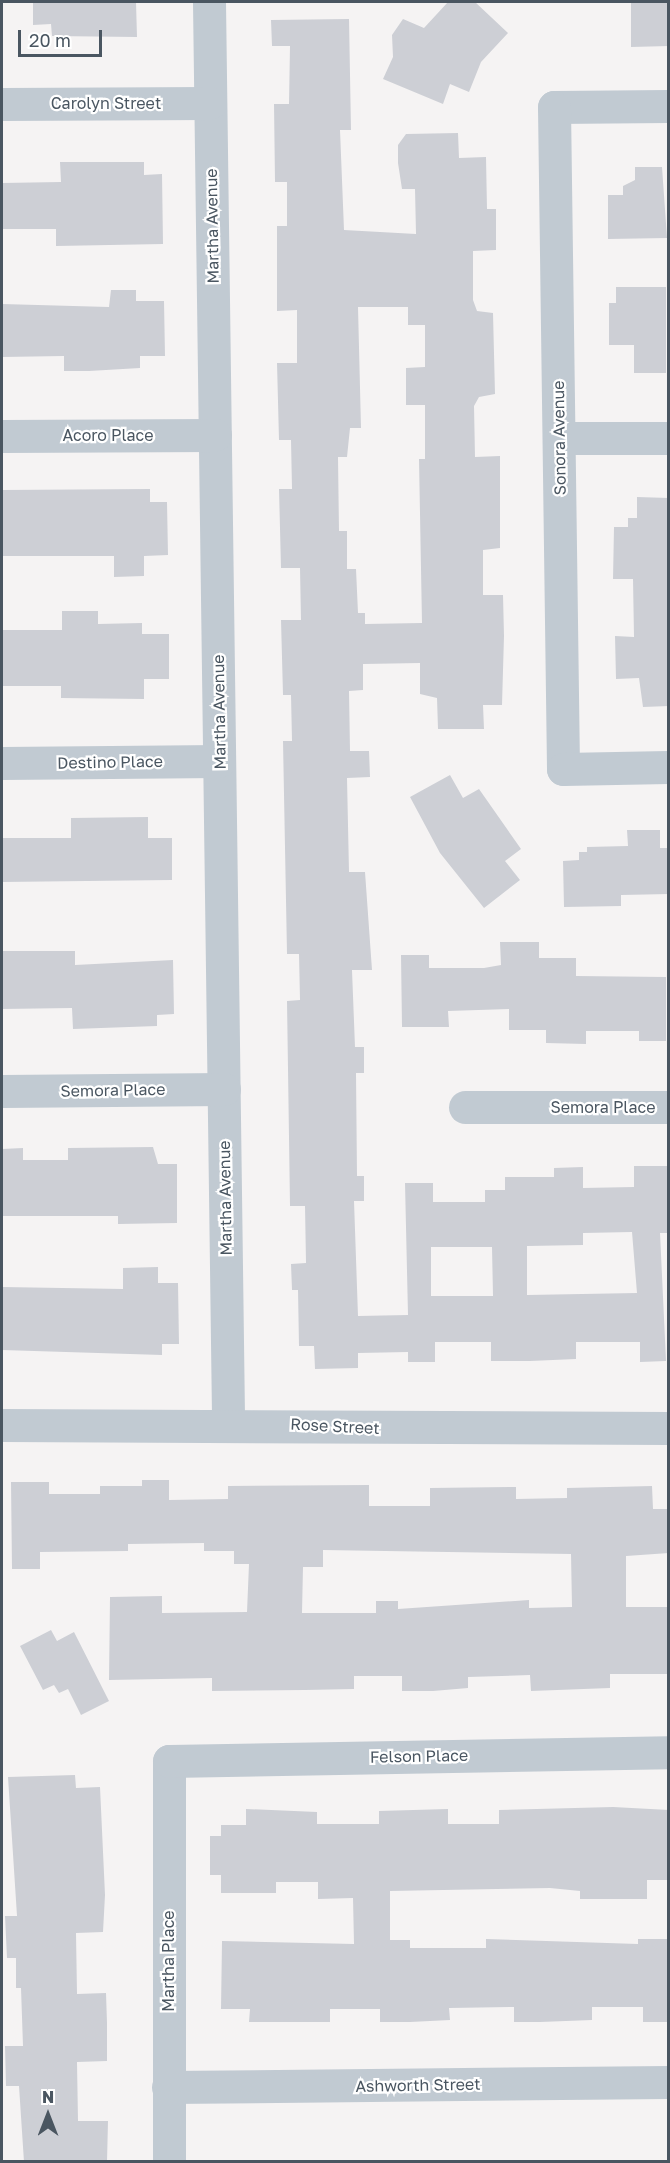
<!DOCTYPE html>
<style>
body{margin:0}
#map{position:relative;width:670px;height:2163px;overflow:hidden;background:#f5f3f3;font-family:"Golos Text",sans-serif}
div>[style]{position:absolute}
.building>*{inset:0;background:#cdcfd5}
.minor>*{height:33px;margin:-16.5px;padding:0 16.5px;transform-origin:16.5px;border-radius:16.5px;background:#c1cad2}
span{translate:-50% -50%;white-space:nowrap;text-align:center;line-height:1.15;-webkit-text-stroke:4.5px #fff;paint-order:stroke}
.street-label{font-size:16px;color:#4a5661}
.frame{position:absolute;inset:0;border:3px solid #4a5661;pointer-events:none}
.north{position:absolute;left:18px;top:2085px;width:60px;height:60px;-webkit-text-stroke:4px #fff;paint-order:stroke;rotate:0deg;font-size:16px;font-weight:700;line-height:24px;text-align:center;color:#4a5661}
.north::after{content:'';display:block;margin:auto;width:21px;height:27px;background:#4a5661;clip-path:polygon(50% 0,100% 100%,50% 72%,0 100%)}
.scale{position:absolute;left:18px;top:30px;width:84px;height:27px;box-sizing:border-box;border:3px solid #4a5661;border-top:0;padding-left:8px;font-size:18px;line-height:21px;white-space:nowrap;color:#4a5661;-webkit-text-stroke:4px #fff;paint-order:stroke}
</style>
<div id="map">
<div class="building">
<div style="clip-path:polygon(33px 2px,136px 2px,137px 37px,52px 36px,51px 24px,33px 25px)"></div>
<div style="clip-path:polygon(448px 2px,475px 2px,508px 33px,481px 62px,469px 92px,450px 84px,443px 104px,383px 79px,393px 57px,392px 35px,403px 19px,424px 28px)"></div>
<div style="clip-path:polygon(631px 2px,669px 2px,669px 46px,631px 47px)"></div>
<div style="clip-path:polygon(evenodd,349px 19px,351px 130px,340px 130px,344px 230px,416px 234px,415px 189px,402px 189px,398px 163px,398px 145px,406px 134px,458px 133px,459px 158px,486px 157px,487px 209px,496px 209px,496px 250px,473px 251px,473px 300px,477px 311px,493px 313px,495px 394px,479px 397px,474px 406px,475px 457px,500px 456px,500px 548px,483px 550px,483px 595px,503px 595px,504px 636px,502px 705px,483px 705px,484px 729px,438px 729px,437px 698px,420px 694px,420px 663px,363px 664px,363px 690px,349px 691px,350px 751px,369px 751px,370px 777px,347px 778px,349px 872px,365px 872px,372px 970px,352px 970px,355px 1047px,364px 1047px,364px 1073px,356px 1073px,357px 1176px,364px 1176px,364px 1201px,354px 1201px,358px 1316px,408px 1315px,405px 1183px,433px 1183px,433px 1202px,485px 1202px,485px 1190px,505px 1190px,505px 1177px,554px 1177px,554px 1168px,583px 1167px,583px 1188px,634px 1187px,634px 1166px,669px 1166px,669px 1233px,660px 1233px,666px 1361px,640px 1362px,640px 1342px,576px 1342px,576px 1359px,530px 1361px,491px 1361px,491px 1342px,435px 1342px,435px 1362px,408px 1362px,408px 1352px,358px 1353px,358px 1368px,315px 1369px,314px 1346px,299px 1346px,298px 1290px,292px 1290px,291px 1264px,306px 1263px,305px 1206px,290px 1206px,287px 1001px,300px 1000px,299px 954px,287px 954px,283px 741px,292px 741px,291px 695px,283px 695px,281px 620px,301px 620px,300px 568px,281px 568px,279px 489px,292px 489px,291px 440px,279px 440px,277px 363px,297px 363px,297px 310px,277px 311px,277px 226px,287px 226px,287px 182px,275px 182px,274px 104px,289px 104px,290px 46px,272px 46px,271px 20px,349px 19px,358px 307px,408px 307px,408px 325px,425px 325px,425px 367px,406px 368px,406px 405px,425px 405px,425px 459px,419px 459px,422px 623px,365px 624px,365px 613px,358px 613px,356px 569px,347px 569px,347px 531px,339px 531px,338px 457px,347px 457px,350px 428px,361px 428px,358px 307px,349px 19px,632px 1232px,637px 1293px,527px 1295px,527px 1246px,583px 1245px,583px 1233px,632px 1232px,349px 19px,431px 1247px,492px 1247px,493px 1296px,431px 1296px,431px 1247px)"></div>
<div style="clip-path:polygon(60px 162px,144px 162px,144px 175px,162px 174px,163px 244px,56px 246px,56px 229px,2px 229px,2px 183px,61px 182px)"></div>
<div style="clip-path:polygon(635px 167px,662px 167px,667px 238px,608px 239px,608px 195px,623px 195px,623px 186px,635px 180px)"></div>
<div style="clip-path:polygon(616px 287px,666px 287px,666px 373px,634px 373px,634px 345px,609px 345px,609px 303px,616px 303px)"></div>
<div style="clip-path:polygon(111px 290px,136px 290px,136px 301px,164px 301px,165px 356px,140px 356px,140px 368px,89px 371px,64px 371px,64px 356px,2px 357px,2px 304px,109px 307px)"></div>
<div style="clip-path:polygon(150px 489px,150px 502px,167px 502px,168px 555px,144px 556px,144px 576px,114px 577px,114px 556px,2px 556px,2px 490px)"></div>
<div style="clip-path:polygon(637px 497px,669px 498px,669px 706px,643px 707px,639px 678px,616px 679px,615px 636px,634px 637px,633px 579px,613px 579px,614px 527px,628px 527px,628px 518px,637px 518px)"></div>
<div style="clip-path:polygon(62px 611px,98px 611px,98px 624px,142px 623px,142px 634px,169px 634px,169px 679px,144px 679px,144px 699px,61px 698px,61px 686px,2px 686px,2px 630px,62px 630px)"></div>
<div style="clip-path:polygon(450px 775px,463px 798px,479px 789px,521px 849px,505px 861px,520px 880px,484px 908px,440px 853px,410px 797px)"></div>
<div style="clip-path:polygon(148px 817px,148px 838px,172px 838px,172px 880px,2px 882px,2px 838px,71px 838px,71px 818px)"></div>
<div style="clip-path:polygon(627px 830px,660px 830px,660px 848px,669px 848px,669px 894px,621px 895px,621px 906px,564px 907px,563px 861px,579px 860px,579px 852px,587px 852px,587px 847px,628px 846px)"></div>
<div style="clip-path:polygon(500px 942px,539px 942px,539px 958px,576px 958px,576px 976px,666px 977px,666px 1041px,639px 1041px,639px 1031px,586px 1031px,586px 1044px,546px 1043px,546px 1030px,509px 1030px,509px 1009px,448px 1011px,449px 1027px,402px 1027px,401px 955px,429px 955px,429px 968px,484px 968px,501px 965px)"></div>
<div style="clip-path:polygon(2px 951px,75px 951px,75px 965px,173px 960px,174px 1014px,157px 1015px,157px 1026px,73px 1029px,72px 1008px,2px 1009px)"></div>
<div style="clip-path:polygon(153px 1147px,158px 1164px,177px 1164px,177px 1223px,118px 1224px,118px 1216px,2px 1216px,2px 1149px,23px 1148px,23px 1160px,68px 1160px,68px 1148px)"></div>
<div style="clip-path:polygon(158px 1267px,158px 1283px,178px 1283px,179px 1344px,162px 1344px,162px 1355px,2px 1350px,2px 1287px,123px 1289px,123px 1268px)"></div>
<div style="clip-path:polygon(evenodd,142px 1480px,169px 1480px,169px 1500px,228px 1499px,228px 1486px,369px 1485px,369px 1506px,430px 1506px,430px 1488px,516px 1487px,516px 1499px,567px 1498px,567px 1488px,652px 1486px,653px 1509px,669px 1509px,669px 1553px,626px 1556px,626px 1607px,669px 1607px,669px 1674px,610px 1674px,610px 1688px,531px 1691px,530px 1675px,468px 1677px,468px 1688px,433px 1691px,402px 1691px,402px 1676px,354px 1676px,354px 1689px,305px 1690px,212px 1691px,212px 1678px,109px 1680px,110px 1597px,162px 1596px,162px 1613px,247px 1612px,249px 1564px,234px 1564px,234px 1551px,204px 1551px,204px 1543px,128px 1544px,128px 1551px,40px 1552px,40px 1569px,12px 1569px,11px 1482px,49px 1482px,49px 1494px,100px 1494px,100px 1486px,142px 1486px,142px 1480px,323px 1550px,571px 1554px,572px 1607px,529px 1608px,529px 1600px,398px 1609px,398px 1601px,376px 1601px,376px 1613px,302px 1613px,303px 1567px,323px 1567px,323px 1550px)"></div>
<div style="clip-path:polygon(51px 1630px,57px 1641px,74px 1632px,109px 1701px,81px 1715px,68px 1689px,59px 1693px,54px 1685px,43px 1690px,20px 1646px)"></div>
<div style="clip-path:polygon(75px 1775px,76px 1788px,100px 1787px,105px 1895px,103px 1932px,76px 1933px,77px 1994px,106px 1993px,107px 2023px,107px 2061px,77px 2062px,78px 2121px,108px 2121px,107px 2162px,24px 2162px,19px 2086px,6px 2086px,5px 2046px,23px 2046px,21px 1988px,16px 1988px,16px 1958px,7px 1958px,5px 1916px,17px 1916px,8px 1777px)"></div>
<div style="clip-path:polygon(613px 1807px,669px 1810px,669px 1880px,647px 1880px,647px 1899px,580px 1899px,580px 1891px,550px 1888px,390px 1891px,390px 1940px,410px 1940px,410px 1948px,486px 1948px,486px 1939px,638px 1944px,638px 1939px,669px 1939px,669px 2022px,643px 2022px,643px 2007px,592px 2007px,592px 2020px,540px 2022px,514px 2022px,514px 2007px,449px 2008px,450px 2020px,410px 2022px,380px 2022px,380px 2009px,330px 2009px,330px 2022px,249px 2022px,250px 2009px,221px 2009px,222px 1941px,354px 1944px,353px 1898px,318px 1899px,318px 1882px,276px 1882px,276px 1893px,221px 1893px,221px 1875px,210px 1875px,210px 1836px,221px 1836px,221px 1825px,246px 1825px,246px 1809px,317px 1812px,317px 1824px,379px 1824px,379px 1811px,448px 1809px,448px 1824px,499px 1824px,499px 1810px)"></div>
</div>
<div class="minor">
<div style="left:209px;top:2px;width:1421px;rotate:89.23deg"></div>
<div style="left:2px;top:104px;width:208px;rotate:-0.3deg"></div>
<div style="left:668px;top:106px;width:114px;rotate:179.5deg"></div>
<div style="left:554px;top:107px;width:662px;rotate:89.22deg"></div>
<div style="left:563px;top:769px;width:105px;rotate:-1.1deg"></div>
<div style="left:2px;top:436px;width:213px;rotate:-0.3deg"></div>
<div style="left:559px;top:438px;width:109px"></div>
<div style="left:2px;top:763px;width:217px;rotate:-0.5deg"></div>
<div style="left:2px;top:1091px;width:222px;rotate:-0.5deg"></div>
<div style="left:465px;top:1107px;width:203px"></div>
<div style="left:2px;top:1425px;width:666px;rotate:0.26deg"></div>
<div style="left:168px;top:2087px;width:500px;rotate:-0.57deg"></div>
<div style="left:169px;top:2162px;width:401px;rotate:-90deg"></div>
<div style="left:169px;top:1761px;width:499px;rotate:-1deg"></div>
</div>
<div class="street-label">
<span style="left:106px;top:103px">Carolyn Street</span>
<span style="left:212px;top:226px;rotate:-91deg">Martha Avenue</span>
<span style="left:108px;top:435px">Acoro Place</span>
<span style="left:559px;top:438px;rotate:-91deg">Sonora Avenue</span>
<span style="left:219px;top:712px;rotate:-91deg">Martha Avenue</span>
<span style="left:110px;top:762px;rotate:-1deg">Destino Place</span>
<span style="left:113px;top:1090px;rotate:-1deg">Semora Place</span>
<span style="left:603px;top:1107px">Semora Place</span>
<span style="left:225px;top:1198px;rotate:-91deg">Martha Avenue</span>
<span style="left:335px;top:1426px;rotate:3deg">Rose Street</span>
<span style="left:419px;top:1756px;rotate:-1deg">Felson Place</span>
<span style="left:168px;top:1961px;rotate:-90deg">Martha Place</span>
<span style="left:418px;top:2085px;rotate:-1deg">Ashworth Street</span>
</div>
<div class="frame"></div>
<div class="north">N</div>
<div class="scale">20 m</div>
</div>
